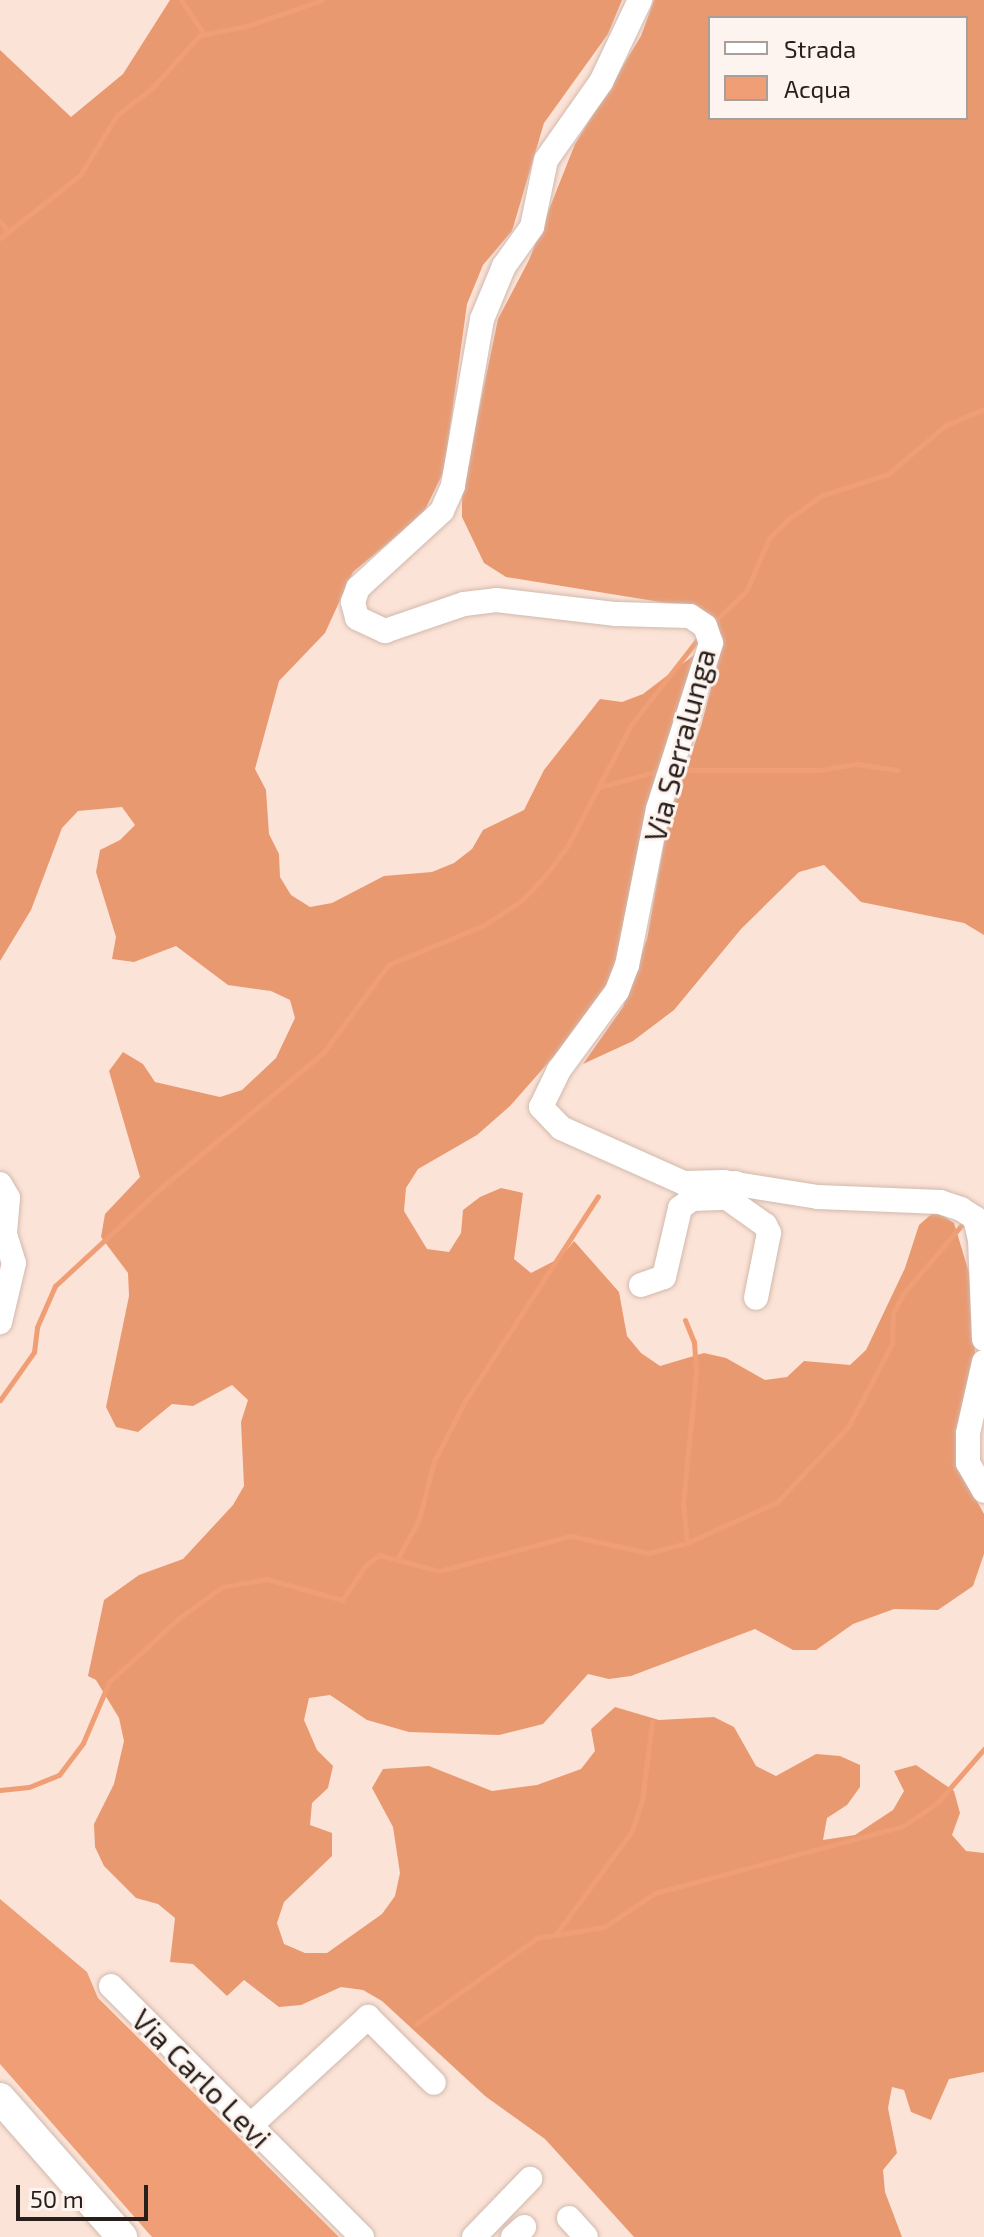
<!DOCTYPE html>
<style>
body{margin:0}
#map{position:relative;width:984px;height:2237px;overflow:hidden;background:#fce3d7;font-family:"Exo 2",sans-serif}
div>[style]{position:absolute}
.forest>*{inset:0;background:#e99970}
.water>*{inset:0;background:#ef9e75}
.stream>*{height:5px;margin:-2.5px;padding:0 2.5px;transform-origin:2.5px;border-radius:2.5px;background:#ef9e75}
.roads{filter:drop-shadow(0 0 2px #d1b9ad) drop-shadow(0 0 2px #d1b9ad)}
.minor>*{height:24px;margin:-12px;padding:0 12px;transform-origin:12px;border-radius:12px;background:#fff}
.major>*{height:30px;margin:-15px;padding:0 15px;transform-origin:15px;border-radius:15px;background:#fff}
span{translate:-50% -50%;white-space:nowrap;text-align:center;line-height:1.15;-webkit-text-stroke:6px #fef4ef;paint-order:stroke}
.street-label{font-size:30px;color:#281f1b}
.legend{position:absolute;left:708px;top:16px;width:260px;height:104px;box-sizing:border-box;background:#fef4ef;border:2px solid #a89f9a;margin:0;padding:10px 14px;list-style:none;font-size:24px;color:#281f1b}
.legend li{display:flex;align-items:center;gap:16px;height:40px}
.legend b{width:40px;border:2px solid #a89f9a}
.scale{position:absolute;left:16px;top:2185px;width:132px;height:36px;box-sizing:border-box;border:4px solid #281f1b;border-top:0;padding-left:10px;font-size:24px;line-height:28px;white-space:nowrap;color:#281f1b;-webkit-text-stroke:6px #fef4ef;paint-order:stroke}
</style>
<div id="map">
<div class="forest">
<div style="clip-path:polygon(170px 0,622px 0,608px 34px,544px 123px,512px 231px,483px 265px,467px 304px,444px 471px,423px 514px,353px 572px,325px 633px,279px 681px,255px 769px,266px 790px,269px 834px,279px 854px,280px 877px,291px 895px,310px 907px,332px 903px,384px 876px,432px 872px,454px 863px,472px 849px,483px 830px,524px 810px,544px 770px,600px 699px,622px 702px,643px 694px,698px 652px,614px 978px,578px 1029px,510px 1106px,477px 1135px,418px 1169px,406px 1188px,404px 1211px,427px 1249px,449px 1252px,461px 1233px,463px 1210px,480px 1197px,501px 1188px,523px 1193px,514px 1259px,531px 1273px,560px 1258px,574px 1241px,619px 1292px,627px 1336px,641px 1353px,660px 1366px,704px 1353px,726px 1358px,765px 1380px,787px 1377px,804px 1361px,850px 1365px,866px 1350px,905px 1268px,919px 1225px,935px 1211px,954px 1223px,974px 1289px,975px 1355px,961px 1472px,984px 1514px,984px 1554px,973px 1586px,938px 1610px,894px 1609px,853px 1624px,816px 1650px,793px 1650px,755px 1629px,631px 1676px,609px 1679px,588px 1674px,543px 1724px,499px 1735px,409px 1732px,367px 1720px,330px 1695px,309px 1698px,304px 1720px,317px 1750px,333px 1766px,328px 1788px,312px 1803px,310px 1825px,332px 1833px,332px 1856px,284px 1902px,277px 1923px,284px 1944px,305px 1953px,327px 1953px,382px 1914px,395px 1896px,400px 1873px,393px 1827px,372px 1788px,383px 1769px,429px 1766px,492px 1791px,537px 1785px,581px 1769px,595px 1751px,591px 1729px,615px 1707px,659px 1720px,714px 1717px,734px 1727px,756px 1766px,776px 1776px,816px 1754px,840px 1756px,860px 1765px,860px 1787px,847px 1805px,827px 1818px,823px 1840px,855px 1835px,893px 1810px,904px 1791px,894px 1771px,916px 1765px,954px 1791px,960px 1813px,952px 1835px,966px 1851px,984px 1853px,984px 2072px,949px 2079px,931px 2120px,911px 2112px,904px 2090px,892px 2087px,888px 2108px,897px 2153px,883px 2170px,885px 2192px,902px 2237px,634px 2237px,545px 2139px,485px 2096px,382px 2001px,363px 1990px,341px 1987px,301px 2005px,279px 2007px,244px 1980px,227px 1996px,193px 1964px,170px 1962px,175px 1918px,158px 1904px,136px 1898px,104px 1866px,95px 1847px,94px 1824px,114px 1784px,124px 1741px,119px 1718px,96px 1680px,88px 1676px,104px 1600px,139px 1575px,183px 1559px,233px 1505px,244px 1486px,241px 1422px,248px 1400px,232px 1385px,193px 1406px,172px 1404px,138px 1432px,116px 1427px,106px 1407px,129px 1296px,128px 1273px,101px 1237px,105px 1214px,140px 1177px,109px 1071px,123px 1052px,143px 1064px,155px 1082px,220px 1097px,242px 1090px,276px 1058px,295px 1018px,290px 1000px,271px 991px,228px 985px,176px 946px,134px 962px,112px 959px,116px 937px,96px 872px,100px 850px,120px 840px,135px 825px,122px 807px,78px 811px,62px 828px,31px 910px,0 961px,0 50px,71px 117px,123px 74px)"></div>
<div style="clip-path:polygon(evenodd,654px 0,984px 0,984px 935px,964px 923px,861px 902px,824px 865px,799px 872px,741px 929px,674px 1010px,633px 1041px,583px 1064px,623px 1007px,647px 939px,668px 820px,701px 726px,723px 643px,714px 620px,691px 607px,506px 577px,484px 563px,462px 517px,462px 491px,498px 319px,529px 260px,575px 144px,641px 36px,654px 0,710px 18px,966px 18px,966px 118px,710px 118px,710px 18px)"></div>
</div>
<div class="water">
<div style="clip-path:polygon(0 1899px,87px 1972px,98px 1998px,339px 2237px,152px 2237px,0 2064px)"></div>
</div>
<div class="stream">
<div style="left:181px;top:0;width:40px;rotate:56deg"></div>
<div style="left:0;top:221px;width:14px;rotate:54deg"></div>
<div style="left:0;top:238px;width:102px;rotate:-38.2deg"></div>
<div style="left:80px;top:175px;width:70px;rotate:-58.3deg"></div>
<div style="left:117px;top:115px;width:44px;rotate:-37.6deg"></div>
<div style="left:152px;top:88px;width:72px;rotate:-47.8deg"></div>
<div style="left:200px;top:35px;width:48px;rotate:-10.8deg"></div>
<div style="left:247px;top:26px;width:79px;rotate:-19.1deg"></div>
<div style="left:711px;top:625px;width:50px;rotate:-44.2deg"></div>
<div style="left:747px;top:590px;width:56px;rotate:-67.1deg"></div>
<div style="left:769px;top:538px;width:30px;rotate:-44deg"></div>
<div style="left:791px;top:517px;width:39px;rotate:-35deg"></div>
<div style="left:823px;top:495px;width:68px;rotate:-17.9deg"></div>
<div style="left:888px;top:474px;width:76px;rotate:-40.2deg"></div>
<div style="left:946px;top:425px;width:41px;rotate:-22.8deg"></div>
<div style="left:676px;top:770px;width:143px"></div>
<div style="left:819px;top:770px;width:38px;rotate:-9deg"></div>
<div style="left:857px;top:764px;width:41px;rotate:8.3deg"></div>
<div style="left:599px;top:787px;width:65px;rotate:-15.1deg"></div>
<div style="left:685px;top:1320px;width:24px;rotate:68deg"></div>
<div style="left:694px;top:1342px;width:31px;rotate:86deg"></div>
<div style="left:696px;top:1373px;width:131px;rotate:95.7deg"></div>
<div style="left:683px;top:1503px;width:40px;rotate:84.3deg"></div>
<div style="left:0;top:1400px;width:59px;rotate:-54.7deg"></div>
<div style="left:34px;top:1352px;width:25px;rotate:-83deg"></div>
<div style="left:37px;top:1327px;width:45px;rotate:-66.3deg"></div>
<div style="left:55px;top:1286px;width:146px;rotate:-42.8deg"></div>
<div style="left:162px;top:1187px;width:209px;rotate:-39.8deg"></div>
<div style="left:323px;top:1053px;width:109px;rotate:-53.5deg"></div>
<div style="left:388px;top:965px;width:104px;rotate:-22.6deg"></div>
<div style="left:484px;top:925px;width:44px;rotate:-33deg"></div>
<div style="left:521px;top:901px;width:35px;rotate:-46deg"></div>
<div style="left:545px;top:876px;width:39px;rotate:-53deg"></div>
<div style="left:568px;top:845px;width:136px;rotate:-62.3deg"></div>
<div style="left:631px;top:725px;width:114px;rotate:-52.1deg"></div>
<div style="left:398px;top:1558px;width:44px;rotate:-61.7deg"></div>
<div style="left:419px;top:1519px;width:60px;rotate:-75.5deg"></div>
<div style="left:434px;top:1461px;width:68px;rotate:-62.7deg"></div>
<div style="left:465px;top:1401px;width:244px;rotate:-57deg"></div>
<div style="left:0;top:1790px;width:29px;rotate:-6deg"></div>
<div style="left:29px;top:1787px;width:32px;rotate:-22deg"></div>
<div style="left:59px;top:1775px;width:40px;rotate:-53deg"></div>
<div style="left:83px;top:1743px;width:66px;rotate:-66.9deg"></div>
<div style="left:109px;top:1682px;width:95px;rotate:-42.4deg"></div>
<div style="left:179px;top:1618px;width:53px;rotate:-35.8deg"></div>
<div style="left:222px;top:1587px;width:46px;rotate:-10.1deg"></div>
<div style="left:267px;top:1579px;width:78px;rotate:15.6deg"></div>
<div style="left:342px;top:1600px;width:41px;rotate:-55.9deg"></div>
<div style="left:365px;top:1566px;width:18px;rotate:-38deg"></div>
<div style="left:379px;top:1555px;width:62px;rotate:14.9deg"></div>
<div style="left:439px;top:1571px;width:137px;rotate:-14.9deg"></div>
<div style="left:571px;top:1536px;width:80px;rotate:12.3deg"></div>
<div style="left:649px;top:1553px;width:39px;rotate:-15deg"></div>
<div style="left:687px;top:1543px;width:99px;rotate:-24.5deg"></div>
<div style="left:777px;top:1502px;width:103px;rotate:-46.6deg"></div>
<div style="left:848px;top:1427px;width:94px;rotate:-62.1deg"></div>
<div style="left:892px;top:1344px;width:31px;rotate:-88deg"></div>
<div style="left:893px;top:1313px;width:21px;rotate:-62deg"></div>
<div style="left:903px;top:1294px;width:96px;rotate:-49.7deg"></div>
<div style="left:556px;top:1934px;width:128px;rotate:-53.6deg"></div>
<div style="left:632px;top:1831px;width:32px;rotate:-72deg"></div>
<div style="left:642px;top:1801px;width:80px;rotate:-82.8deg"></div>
<div style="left:416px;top:2024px;width:148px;rotate:-35.4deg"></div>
<div style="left:537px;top:1938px;width:68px;rotate:-9.3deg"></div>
<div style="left:604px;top:1927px;width:61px;rotate:-33.7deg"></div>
<div style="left:655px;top:1893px;width:257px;rotate:-15.1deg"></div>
<div style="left:903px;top:1826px;width:41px;rotate:-34.1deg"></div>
<div style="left:937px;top:1803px;width:72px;rotate:-49deg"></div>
</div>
<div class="roads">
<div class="minor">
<div style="left:640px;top:0;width:91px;rotate:115.4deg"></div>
<div style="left:601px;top:82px;width:95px;rotate:125.2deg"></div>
<div style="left:546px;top:160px;width:68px;rotate:101.8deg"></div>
<div style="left:532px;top:227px;width:48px;rotate:125.7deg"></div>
<div style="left:504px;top:266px;width:57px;rotate:112.5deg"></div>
<div style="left:482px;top:319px;width:169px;rotate:99.9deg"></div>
<div style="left:453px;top:486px;width:27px;rotate:114deg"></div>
<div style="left:442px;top:511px;width:114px;rotate:137.5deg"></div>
<div style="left:358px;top:588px;width:15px;rotate:110deg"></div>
<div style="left:353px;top:602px;width:16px;rotate:76deg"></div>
<div style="left:357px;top:618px;width:31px;rotate:25deg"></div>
<div style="left:385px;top:631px;width:83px;rotate:-18.9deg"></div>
<div style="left:464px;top:604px;width:32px;rotate:-7deg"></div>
<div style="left:496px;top:600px;width:121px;rotate:6.7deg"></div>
<div style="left:616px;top:614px;width:74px;rotate:1.5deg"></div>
<div style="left:690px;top:616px;width:18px;rotate:34deg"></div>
<div style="left:705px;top:626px;width:18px;rotate:71deg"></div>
<div style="left:711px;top:643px;width:174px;rotate:107.7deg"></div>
<div style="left:658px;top:809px;width:159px;rotate:101.2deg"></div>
<div style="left:627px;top:965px;width:28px;rotate:111deg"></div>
<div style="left:617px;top:991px;width:98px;rotate:126.3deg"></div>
<div style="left:559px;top:1070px;width:41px;rotate:115.9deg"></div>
<div style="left:541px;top:1107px;width:29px;rotate:46deg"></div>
<div style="left:561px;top:1128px;width:135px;rotate:24.1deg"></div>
<div style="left:684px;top:1183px;width:40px;rotate:-1.4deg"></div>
<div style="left:724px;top:1182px;width:95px;rotate:9.1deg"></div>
<div style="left:818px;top:1197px;width:122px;rotate:2.3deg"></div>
<div style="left:940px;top:1202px;width:22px;rotate:18deg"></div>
<div style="left:961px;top:1209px;width:17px;rotate:33deg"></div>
<div style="left:975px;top:1218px;width:22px;rotate:77deg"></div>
<div style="left:980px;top:1239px;width:100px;rotate:87.7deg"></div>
<div style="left:736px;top:1183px;width:17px;rotate:121deg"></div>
<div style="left:727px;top:1198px;width:47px;rotate:35.4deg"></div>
<div style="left:765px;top:1225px;width:9px;rotate:63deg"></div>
<div style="left:769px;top:1233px;width:66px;rotate:101.3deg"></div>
<div style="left:0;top:1184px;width:16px;rotate:60deg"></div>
<div style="left:8px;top:1198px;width:36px;rotate:95deg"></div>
<div style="left:5px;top:1234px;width:30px;rotate:73deg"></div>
<div style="left:14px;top:1263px;width:61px;rotate:103.3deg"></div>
<div style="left:641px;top:1285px;width:24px;rotate:-19deg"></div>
<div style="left:664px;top:1277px;width:71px;rotate:-76.9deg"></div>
<div style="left:680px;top:1208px;width:15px;rotate:-37deg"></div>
<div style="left:692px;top:1199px;width:28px;rotate:-2deg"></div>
<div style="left:984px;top:1362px;width:73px;rotate:102.7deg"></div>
<div style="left:968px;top:1433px;width:30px;rotate:90deg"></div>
<div style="left:968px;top:1463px;width:32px;rotate:60deg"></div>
<div style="left:111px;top:1986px;width:355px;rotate:45deg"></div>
<div style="left:250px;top:2126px;width:161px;rotate:-42.7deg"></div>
<div style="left:368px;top:2017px;width:93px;rotate:45deg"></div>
<div style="left:569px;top:2218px;width:25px;rotate:48deg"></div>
<div style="left:474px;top:2237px;width:81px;rotate:-46deg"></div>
<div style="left:513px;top:2237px;width:15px;rotate:-42deg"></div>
</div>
<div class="major">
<div style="left:0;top:2098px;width:185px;rotate:48.7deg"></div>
</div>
</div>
<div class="street-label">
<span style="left:679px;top:745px;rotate:-75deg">Via Serralunga</span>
<span style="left:202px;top:2078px;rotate:45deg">Via Carlo Levi</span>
</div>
<ul class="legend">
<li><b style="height:10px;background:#fff"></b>Strada</li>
<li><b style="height:22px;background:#ef9e75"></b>Acqua</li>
</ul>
<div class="scale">50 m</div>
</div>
